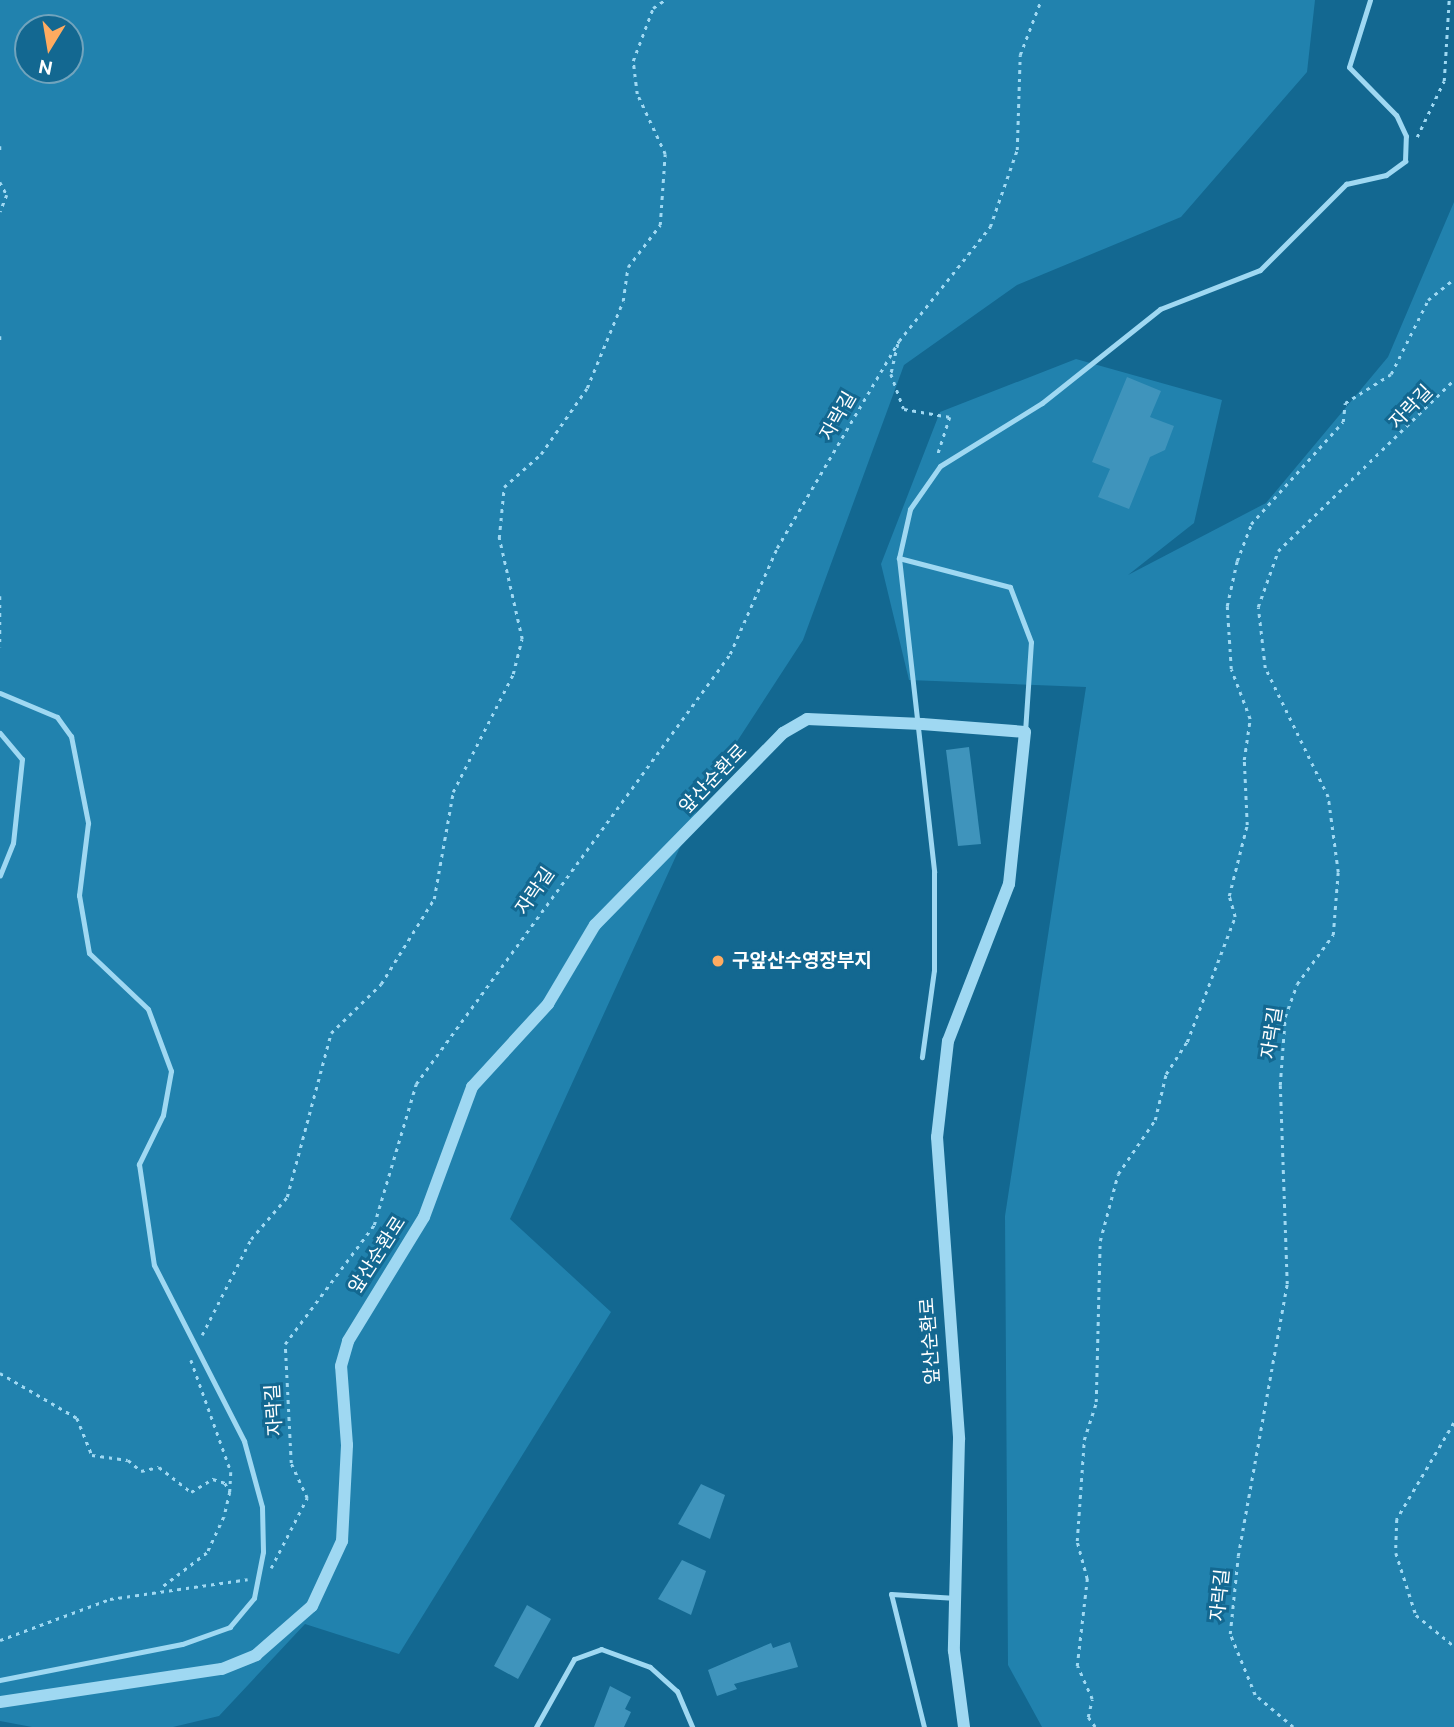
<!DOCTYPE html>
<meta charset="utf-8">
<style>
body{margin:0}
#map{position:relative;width:1454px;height:1727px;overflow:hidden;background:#136891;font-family:Ubuntu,"Noto Sans KR",sans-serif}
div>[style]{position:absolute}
.green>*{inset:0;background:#2182ae}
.building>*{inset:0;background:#3f94bc}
.path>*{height:2.5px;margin-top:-1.25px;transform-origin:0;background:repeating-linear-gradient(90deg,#9fd8f2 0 3.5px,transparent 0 8.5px)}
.service>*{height:5px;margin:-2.5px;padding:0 2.5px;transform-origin:2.5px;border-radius:2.5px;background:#9fd8f2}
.tertiary>*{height:12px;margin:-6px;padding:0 6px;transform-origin:6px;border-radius:6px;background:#9fd8f2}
.tertiary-bridge>*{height:12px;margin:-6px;padding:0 6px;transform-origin:6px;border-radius:6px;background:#9fd8f2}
.dots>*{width:19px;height:19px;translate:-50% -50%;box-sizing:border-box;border:4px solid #136891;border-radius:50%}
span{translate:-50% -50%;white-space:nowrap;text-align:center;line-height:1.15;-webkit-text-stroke:6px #136891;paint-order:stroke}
.street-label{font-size:19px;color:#fff}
.poi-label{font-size:19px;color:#fff;font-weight:700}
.left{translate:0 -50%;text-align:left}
.north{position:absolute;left:14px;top:14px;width:70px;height:70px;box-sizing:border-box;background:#136891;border:2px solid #71a4bd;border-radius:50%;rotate:191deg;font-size:19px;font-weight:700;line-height:28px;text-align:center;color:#fff}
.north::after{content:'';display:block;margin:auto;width:24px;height:32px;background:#ffab60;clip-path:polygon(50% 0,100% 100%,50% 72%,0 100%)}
</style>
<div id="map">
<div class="green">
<div style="clip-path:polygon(evenodd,0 0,1315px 0,1307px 72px,1181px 217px,1017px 285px,904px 365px,803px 640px,708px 786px,510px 1219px,611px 1312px,399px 1654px,305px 1624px,219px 1716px,173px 1727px,32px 1727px,0 1721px,0 0,28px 28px,70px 28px,70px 70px,28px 70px,28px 28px)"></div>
<div style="clip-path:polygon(1454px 202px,1454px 1727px,1042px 1727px,1008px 1665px,1005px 1216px,1086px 687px,909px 680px,881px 564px,940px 412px,1076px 359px,1222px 400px,1194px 523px,1128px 575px,1266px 503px,1388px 357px)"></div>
</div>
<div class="building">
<div style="clip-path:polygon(1127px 377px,1161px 391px,1150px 417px,1174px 426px,1165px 450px,1150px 457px,1129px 509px,1098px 497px,1110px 469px,1092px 462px)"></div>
<div style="clip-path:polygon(969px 747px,981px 844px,958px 846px,946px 750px)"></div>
<div style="clip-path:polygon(701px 1484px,725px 1495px,710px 1539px,678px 1524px)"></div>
<div style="clip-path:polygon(682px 1560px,706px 1571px,691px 1615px,658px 1599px)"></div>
<div style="clip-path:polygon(527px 1605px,551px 1619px,518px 1679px,494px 1666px)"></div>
<div style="clip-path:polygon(790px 1642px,798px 1667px,734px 1684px,737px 1689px,717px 1696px,708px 1670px,771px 1643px,773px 1648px)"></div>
<div style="clip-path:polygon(610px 1686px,631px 1697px,625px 1709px,631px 1712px,624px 1727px,594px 1727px)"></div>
</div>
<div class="path">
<div style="left:1417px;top:137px;width:62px;rotate:-64.3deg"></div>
<div style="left:1444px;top:81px;width:81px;rotate:-86.5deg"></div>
<div style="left:0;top:146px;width:8px;rotate:90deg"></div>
<div style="left:0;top:182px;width:15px;rotate:62deg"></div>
<div style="left:7px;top:195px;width:18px;rotate:112deg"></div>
<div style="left:0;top:336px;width:4px;rotate:90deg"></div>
<div style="left:898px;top:344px;width:31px;rotate:103deg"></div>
<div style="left:891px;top:374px;width:37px;rotate:70deg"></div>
<div style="left:904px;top:409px;width:47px;rotate:9.9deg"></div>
<div style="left:950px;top:417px;width:40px;rotate:108deg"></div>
<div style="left:0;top:596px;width:51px;rotate:90deg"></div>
<div style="left:202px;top:1335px;width:108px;rotate:-63deg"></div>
<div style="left:251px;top:1239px;width:55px;rotate:-49.4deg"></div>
<div style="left:287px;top:1197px;width:170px;rotate:-75deg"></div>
<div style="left:331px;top:1033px;width:70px;rotate:-44.4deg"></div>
<div style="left:381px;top:984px;width:100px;rotate:-58.1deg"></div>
<div style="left:434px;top:899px;width:109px;rotate:-79.9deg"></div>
<div style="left:453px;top:792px;width:132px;rotate:-63deg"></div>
<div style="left:513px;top:674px;width:36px;rotate:-76deg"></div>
<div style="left:522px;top:639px;width:104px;rotate:-102.8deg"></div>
<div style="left:499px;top:538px;width:51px;rotate:-84.4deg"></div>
<div style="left:504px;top:487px;width:50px;rotate:-41.7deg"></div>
<div style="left:541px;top:454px;width:80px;rotate:-55.1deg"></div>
<div style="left:587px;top:388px;width:94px;rotate:-67.5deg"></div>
<div style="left:623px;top:301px;width:34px;rotate:-82deg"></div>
<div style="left:628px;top:267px;width:53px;rotate:-52.7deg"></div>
<div style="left:660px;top:225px;width:71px;rotate:-86deg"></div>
<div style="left:665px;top:154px;width:66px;rotate:-115deg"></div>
<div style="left:637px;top:94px;width:33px;rotate:-97deg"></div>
<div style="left:633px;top:61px;width:57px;rotate:-69.3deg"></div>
<div style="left:653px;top:8px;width:14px;rotate:-34deg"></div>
<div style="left:191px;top:1360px;width:119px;rotate:70.3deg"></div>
<div style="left:231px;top:1472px;width:20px;rotate:93deg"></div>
<div style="left:0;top:1373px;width:89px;rotate:30.3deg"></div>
<div style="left:77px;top:1418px;width:40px;rotate:68deg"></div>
<div style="left:92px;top:1455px;width:36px;rotate:8deg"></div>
<div style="left:128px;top:1460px;width:17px;rotate:40deg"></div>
<div style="left:141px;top:1471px;width:18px;rotate:-13deg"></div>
<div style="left:159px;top:1467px;width:41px;rotate:38deg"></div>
<div style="left:191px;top:1492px;width:26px;rotate:-31deg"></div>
<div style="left:213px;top:1479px;width:13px;rotate:18deg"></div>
<div style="left:225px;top:1483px;width:10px;rotate:61deg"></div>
<div style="left:230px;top:1492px;width:26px;rotate:103deg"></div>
<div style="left:224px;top:1517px;width:40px;rotate:115deg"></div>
<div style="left:207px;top:1553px;width:58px;rotate:142.7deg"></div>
<div style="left:1454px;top:1423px;width:112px;rotate:120.7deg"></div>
<div style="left:1397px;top:1519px;width:34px;rotate:92deg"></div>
<div style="left:1396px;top:1553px;width:65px;rotate:72.1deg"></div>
<div style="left:1416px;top:1615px;width:49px;rotate:39.2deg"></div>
<div style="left:271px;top:1568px;width:79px;rotate:-62.8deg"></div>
<div style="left:307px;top:1498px;width:38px;rotate:-115deg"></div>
<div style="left:291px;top:1463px;width:119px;rotate:-92.9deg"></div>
<div style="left:285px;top:1344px;width:149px;rotate:-53.2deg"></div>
<div style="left:374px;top:1225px;width:147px;rotate:-73.4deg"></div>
<div style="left:416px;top:1084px;width:532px;rotate:-53.86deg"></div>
<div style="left:730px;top:654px;width:116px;rotate:-66.1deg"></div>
<div style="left:777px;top:548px;width:240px;rotate:-59.5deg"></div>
<div style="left:899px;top:341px;width:146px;rotate:-51.4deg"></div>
<div style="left:990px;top:227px;width:82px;rotate:-70.7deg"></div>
<div style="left:1017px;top:150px;width:95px;rotate:-88.2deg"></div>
<div style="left:1020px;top:55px;width:59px;rotate:-69.1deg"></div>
<div style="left:0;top:1640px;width:117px;rotate:-20.4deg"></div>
<div style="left:110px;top:1599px;width:139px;rotate:-8.2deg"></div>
<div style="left:1095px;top:1727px;width:12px;rotate:-125deg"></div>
<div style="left:1088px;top:1717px;width:18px;rotate:-77deg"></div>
<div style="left:1092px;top:1699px;width:36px;rotate:-114deg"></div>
<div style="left:1077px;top:1666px;width:88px;rotate:-83.4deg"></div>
<div style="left:1087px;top:1579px;width:39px;rotate:-105deg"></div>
<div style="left:1077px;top:1541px;width:101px;rotate:-86deg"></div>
<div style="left:1084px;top:1440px;width:40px;rotate:-72deg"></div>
<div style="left:1096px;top:1402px;width:161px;rotate:-88.6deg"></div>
<div style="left:1100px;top:1241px;width:69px;rotate:-75deg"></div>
<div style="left:1118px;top:1174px;width:65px;rotate:-55.6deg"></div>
<div style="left:1155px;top:1120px;width:47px;rotate:-76.6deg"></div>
<div style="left:1166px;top:1074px;width:38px;rotate:-57deg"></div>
<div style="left:1187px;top:1042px;width:134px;rotate:-69deg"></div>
<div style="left:1235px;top:917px;width:22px;rotate:-106deg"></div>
<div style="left:1229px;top:896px;width:73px;rotate:-75.8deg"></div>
<div style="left:1247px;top:825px;width:65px;rotate:-92.6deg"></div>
<div style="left:1244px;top:760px;width:41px;rotate:-81.7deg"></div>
<div style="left:1250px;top:719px;width:53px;rotate:-110.8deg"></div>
<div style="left:1231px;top:669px;width:63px;rotate:-93.6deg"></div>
<div style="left:1227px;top:606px;width:46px;rotate:-77.5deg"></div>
<div style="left:1237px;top:561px;width:40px;rotate:-69deg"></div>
<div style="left:1251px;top:524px;width:137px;rotate:-48deg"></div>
<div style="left:1343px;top:422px;width:19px;rotate:-84deg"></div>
<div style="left:1345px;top:403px;width:54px;rotate:-32.2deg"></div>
<div style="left:1391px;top:374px;width:83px;rotate:-63.4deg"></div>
<div style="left:1428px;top:300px;width:33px;rotate:-39deg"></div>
<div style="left:1293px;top:1727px;width:50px;rotate:-139.9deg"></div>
<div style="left:1255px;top:1695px;width:66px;rotate:-112.3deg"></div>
<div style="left:1230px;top:1634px;width:78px;rotate:-84.1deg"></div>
<div style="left:1238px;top:1556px;width:276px;rotate:-79.8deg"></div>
<div style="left:1287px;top:1284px;width:199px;rotate:-92deg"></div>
<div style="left:1280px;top:1085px;width:68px;rotate:-85.8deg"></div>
<div style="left:1285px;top:1017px;width:35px;rotate:-70deg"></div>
<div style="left:1297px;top:984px;width:61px;rotate:-53.7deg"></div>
<div style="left:1333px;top:935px;width:63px;rotate:-85.5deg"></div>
<div style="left:1338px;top:872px;width:76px;rotate:-97.6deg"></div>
<div style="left:1328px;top:797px;width:144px;rotate:-116deg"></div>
<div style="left:1265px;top:668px;width:61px;rotate:-96.5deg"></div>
<div style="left:1258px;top:607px;width:59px;rotate:-70.3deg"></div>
<div style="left:1278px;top:551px;width:245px;rotate:-44.2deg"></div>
</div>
<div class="service">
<div style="left:899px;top:558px;width:316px;rotate:83.6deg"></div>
<div style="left:934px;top:872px;width:98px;rotate:90deg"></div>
<div style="left:934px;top:970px;width:88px;rotate:97.9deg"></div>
<div style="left:0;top:693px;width:62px;rotate:22.8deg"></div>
<div style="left:57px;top:717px;width:24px;rotate:54deg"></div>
<div style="left:71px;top:736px;width:89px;rotate:78.9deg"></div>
<div style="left:88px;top:823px;width:73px;rotate:97.1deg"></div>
<div style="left:79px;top:895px;width:59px;rotate:80.2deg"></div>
<div style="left:89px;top:953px;width:81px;rotate:43.5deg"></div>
<div style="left:148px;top:1009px;width:66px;rotate:69.6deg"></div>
<div style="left:171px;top:1071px;width:45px;rotate:100.3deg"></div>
<div style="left:163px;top:1115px;width:55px;rotate:116.1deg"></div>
<div style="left:139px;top:1164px;width:102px;rotate:81.6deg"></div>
<div style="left:154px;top:1265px;width:198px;rotate:62.9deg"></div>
<div style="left:244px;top:1441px;width:68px;rotate:74.7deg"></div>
<div style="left:262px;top:1507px;width:45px;rotate:88.7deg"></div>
<div style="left:263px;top:1552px;width:47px;rotate:101.1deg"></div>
<div style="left:254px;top:1598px;width:38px;rotate:130deg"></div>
<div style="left:230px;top:1627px;width:51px;rotate:160.5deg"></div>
<div style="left:182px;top:1644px;width:186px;rotate:168.8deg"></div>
<div style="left:1025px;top:732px;width:90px;rotate:-86.2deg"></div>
<div style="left:1031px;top:642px;width:59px;rotate:-110.9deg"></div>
<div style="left:1010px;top:587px;width:115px;rotate:-165.4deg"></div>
<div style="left:899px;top:558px;width:50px;rotate:-77.3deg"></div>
<div style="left:910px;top:509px;width:52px;rotate:-55.1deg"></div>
<div style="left:940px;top:466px;width:120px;rotate:-31.7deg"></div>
<div style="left:1042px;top:403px;width:151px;rotate:-38.5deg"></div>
<div style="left:1160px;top:309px;width:107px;rotate:-21.3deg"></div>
<div style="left:1260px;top:270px;width:122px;rotate:-45deg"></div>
<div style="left:1346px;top:184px;width:41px;rotate:-12.7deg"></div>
<div style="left:1386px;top:175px;width:24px;rotate:-36deg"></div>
<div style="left:1405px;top:161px;width:25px;rotate:-88deg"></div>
<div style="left:1406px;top:136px;width:23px;rotate:-115deg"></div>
<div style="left:1396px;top:115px;width:67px;rotate:-134.4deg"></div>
<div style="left:1349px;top:67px;width:70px;rotate:-72.6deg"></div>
<div style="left:0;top:733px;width:34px;rotate:50deg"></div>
<div style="left:22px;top:759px;width:84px;rotate:96.1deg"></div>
<div style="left:13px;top:843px;width:35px;rotate:112deg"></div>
<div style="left:536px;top:1727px;width:78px;rotate:-60.8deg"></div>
<div style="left:574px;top:1659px;width:29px;rotate:-20deg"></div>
<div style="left:601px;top:1649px;width:52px;rotate:20.2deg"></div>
<div style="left:650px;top:1667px;width:36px;rotate:42deg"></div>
<div style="left:677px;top:1691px;width:39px;rotate:67deg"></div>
<div style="left:924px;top:1727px;width:137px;rotate:-103.9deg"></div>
<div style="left:891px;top:1594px;width:65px;rotate:3.5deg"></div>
</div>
<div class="tertiary">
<div style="left:922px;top:724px;width:103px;rotate:4.4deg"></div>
<div style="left:1025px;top:732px;width:153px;rotate:96deg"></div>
<div style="left:1009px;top:884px;width:168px;rotate:111.2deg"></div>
<div style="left:948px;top:1041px;width:97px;rotate:96.5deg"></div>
<div style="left:937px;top:1137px;width:303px;rotate:85.8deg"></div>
<div style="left:959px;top:1439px;width:212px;rotate:91.4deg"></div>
<div style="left:954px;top:1651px;width:77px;rotate:82.5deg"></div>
<div style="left:0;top:1702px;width:224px;rotate:-8.5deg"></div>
<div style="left:222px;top:1669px;width:37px;rotate:-22deg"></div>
<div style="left:256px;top:1655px;width:74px;rotate:-41.2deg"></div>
<div style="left:312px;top:1606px;width:72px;rotate:-65.2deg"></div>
<div style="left:342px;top:1541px;width:96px;rotate:-87deg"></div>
<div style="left:347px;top:1445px;width:79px;rotate:-94.3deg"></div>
<div style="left:341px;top:1366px;width:26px;rotate:-74deg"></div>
<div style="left:348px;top:1341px;width:145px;rotate:-58.5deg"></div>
<div style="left:424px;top:1217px;width:139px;rotate:-69.7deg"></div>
<div style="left:472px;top:1087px;width:113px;rotate:-47.5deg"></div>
<div style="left:548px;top:1004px;width:92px;rotate:-59.3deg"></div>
<div style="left:595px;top:925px;width:269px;rotate:-45.6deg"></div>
<div style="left:783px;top:733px;width:28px;rotate:-30deg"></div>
</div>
<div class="tertiary-bridge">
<div style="left:807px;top:719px;width:115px;rotate:2.5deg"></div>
</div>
<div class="dots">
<div style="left:718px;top:961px;background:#ffab60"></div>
</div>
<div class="street-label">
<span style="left:1411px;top:407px;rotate:-46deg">자락길</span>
<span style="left:838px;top:416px;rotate:-60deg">자락길</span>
<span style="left:713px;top:779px;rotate:-46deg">앞산순환로</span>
<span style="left:535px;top:891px;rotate:-55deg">자락길</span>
<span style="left:1272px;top:1033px;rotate:-81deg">자락길</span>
<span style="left:377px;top:1255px;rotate:-57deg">앞산순환로</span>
<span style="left:930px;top:1341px;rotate:-94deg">앞산순환로</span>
<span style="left:274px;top:1410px;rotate:-93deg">자락길</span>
<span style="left:1220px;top:1595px;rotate:-84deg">자락길</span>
</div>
<div class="poi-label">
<span class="left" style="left:732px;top:961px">구앞산수영장부지</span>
</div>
<div class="north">N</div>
</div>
